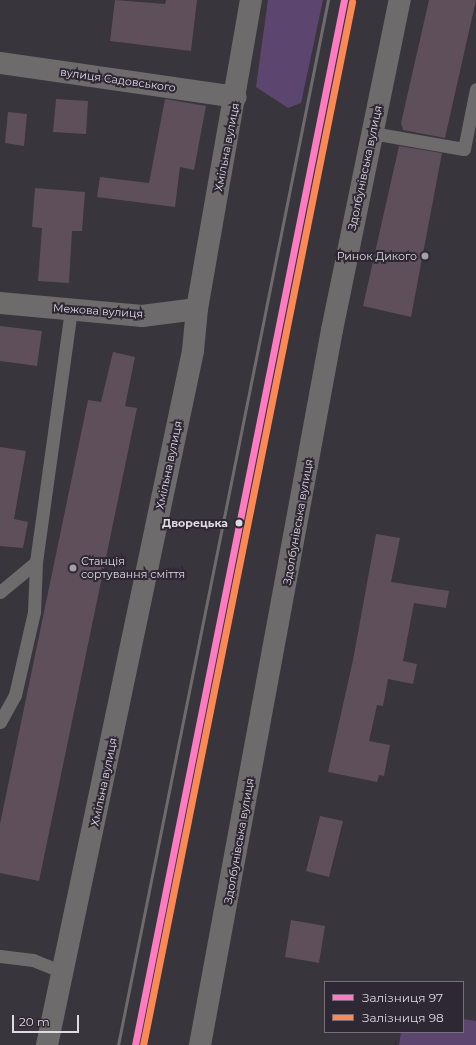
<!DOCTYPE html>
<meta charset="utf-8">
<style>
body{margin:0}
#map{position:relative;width:476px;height:1045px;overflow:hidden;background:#38353c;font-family:Montserrat,sans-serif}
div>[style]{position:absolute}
.green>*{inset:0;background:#5c4670}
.building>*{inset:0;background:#5e4f5b}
.service>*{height:13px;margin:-6.5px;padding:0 6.5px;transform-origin:6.5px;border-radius:6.5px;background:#6e6b6c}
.minor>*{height:22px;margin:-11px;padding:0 11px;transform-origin:11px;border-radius:11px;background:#6e6b6c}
.rail>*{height:3px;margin:-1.5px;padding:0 1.5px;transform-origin:1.5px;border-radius:1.5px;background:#6e6b6f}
.rail-1>*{height:7px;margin:-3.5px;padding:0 3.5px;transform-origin:3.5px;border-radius:3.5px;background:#fe7ac1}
.rail-2>*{height:7px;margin:-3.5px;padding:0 3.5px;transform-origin:3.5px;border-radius:3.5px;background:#f98a56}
.dots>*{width:11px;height:11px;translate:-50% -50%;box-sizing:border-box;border:2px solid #2e2834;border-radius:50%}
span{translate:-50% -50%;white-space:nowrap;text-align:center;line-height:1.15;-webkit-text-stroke:4px #2e2834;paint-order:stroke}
.street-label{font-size:11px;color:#dedae2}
.poi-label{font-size:11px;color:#dedae2}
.right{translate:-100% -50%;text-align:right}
.left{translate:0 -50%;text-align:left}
.stop-label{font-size:11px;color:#dedae2;font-weight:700}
.legend{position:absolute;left:324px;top:981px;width:140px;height:52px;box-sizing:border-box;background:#2e2834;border:1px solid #746f7a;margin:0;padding:5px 7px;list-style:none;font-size:12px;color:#dedae2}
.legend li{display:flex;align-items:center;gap:8px;height:20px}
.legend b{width:20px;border:1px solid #746f7a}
.scale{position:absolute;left:12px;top:1015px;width:67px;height:18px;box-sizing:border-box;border:2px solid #dedae2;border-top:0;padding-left:5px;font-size:12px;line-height:14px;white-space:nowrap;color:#dedae2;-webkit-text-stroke:3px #2e2834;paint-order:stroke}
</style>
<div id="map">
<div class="green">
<div style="clip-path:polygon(268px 0,323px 0,301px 103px,288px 108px,256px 87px)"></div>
<div style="clip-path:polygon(463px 1019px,476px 1021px,476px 1045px,399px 1045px,401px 1032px,463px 1032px)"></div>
</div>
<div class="building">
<div style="clip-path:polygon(115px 0,165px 4px,166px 0,197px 0,191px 51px,110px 41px)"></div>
<div style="clip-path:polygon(429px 0,476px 0,445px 138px,403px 130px,401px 123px)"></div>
<div style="clip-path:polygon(56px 99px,88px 101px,86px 134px,53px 132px)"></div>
<div style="clip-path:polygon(165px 99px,206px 106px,194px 170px,180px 167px,175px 207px,97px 197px,100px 177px,149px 183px)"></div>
<div style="clip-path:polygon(8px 112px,27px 114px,24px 146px,5px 143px)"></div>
<div style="clip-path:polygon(399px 146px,442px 153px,411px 317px,363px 306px)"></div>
<div style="clip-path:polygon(35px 188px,85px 192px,82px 231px,72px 231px,69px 283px,38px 281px,42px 228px,32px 227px)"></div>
<div style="clip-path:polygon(0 326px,42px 331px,37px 366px,0 361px)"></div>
<div style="clip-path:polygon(113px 352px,135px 357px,125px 406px,137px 408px,39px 881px,0 873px,0 824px,88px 400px,101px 402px)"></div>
<div style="clip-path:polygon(0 447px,26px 451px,14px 519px,28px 522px,23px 548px,0 546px)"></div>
<div style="clip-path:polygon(376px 534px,400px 538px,391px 582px,449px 591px,446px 608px,414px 603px,403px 661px,417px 664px,413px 684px,388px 679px,383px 706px,377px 705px,369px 741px,390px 745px,384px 776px,379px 775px,377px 782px,328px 772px,353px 660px)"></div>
<div style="clip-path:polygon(320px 816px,343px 821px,329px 877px,306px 871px)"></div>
<div style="clip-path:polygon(291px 920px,325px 926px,319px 963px,285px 957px)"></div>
</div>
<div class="service">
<div style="left:372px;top:133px;width:93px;rotate:9.9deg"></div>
<div style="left:464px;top:149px;width:61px;rotate:-78.7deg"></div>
<div style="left:0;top:592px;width:47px;rotate:-39.8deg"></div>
<div style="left:0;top:722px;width:31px;rotate:-61deg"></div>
<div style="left:15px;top:695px;width:85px;rotate:-77.1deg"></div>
<div style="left:34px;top:612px;width:50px;rotate:-87.7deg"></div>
<div style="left:36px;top:562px;width:254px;rotate:-82.1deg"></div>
<div style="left:0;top:956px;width:33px;rotate:7deg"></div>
<div style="left:33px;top:960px;width:32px;rotate:22deg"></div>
</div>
<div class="minor">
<div style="left:0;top:63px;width:238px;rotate:8.2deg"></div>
<div style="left:0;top:303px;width:143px;rotate:5.2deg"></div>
<div style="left:142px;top:316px;width:55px;rotate:-7.3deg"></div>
<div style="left:47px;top:1045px;width:709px;rotate:-78.12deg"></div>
<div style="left:193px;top:351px;width:42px;rotate:-84.6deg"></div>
<div style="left:197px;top:309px;width:314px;rotate:-80.1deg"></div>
<div style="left:200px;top:1045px;width:727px;rotate:-79.54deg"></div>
<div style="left:332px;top:330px;width:337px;rotate:-78.4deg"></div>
</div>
<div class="rail">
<div style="left:118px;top:1045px;width:1066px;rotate:-78.64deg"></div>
</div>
<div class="rail-1">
<div style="left:135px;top:1045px;width:1066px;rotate:-78.69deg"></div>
</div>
<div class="rail-2">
<div style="left:143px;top:1045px;width:1064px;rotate:-78.67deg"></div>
</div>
<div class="dots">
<div style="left:425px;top:256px;background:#a4a0a8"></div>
<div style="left:239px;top:523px;background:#dedae2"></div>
<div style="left:73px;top:568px;background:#a4a0a8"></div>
</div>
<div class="street-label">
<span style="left:118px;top:80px;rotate:8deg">вулиця Садовського</span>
<span style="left:227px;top:147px;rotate:-79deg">Хмільна вулиця</span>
<span style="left:365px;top:168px;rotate:-78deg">Здолбунівська вулиця</span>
<span style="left:98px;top:311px;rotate:4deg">Межова вулиця</span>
<span style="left:169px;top:465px;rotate:-78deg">Хмільна вулиця</span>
<span style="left:298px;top:522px;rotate:-80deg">Здолбунівська вулиця</span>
<span style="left:104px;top:782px;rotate:-78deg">Хмільна вулиця</span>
<span style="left:239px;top:841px;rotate:-80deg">Здолбунівська вулиця</span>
</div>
<div class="poi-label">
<span class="right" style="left:417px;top:256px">Ринок Дикого</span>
<span class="left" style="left:81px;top:568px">Станція<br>сортування сміття</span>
</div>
<div class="stop-label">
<span class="right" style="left:228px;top:523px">Дворецька</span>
</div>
<ul class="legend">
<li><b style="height:5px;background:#fe7ac1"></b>Залізниця 97</li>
<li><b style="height:5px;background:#f98a56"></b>Залізниця 98</li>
</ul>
<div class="scale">20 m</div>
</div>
